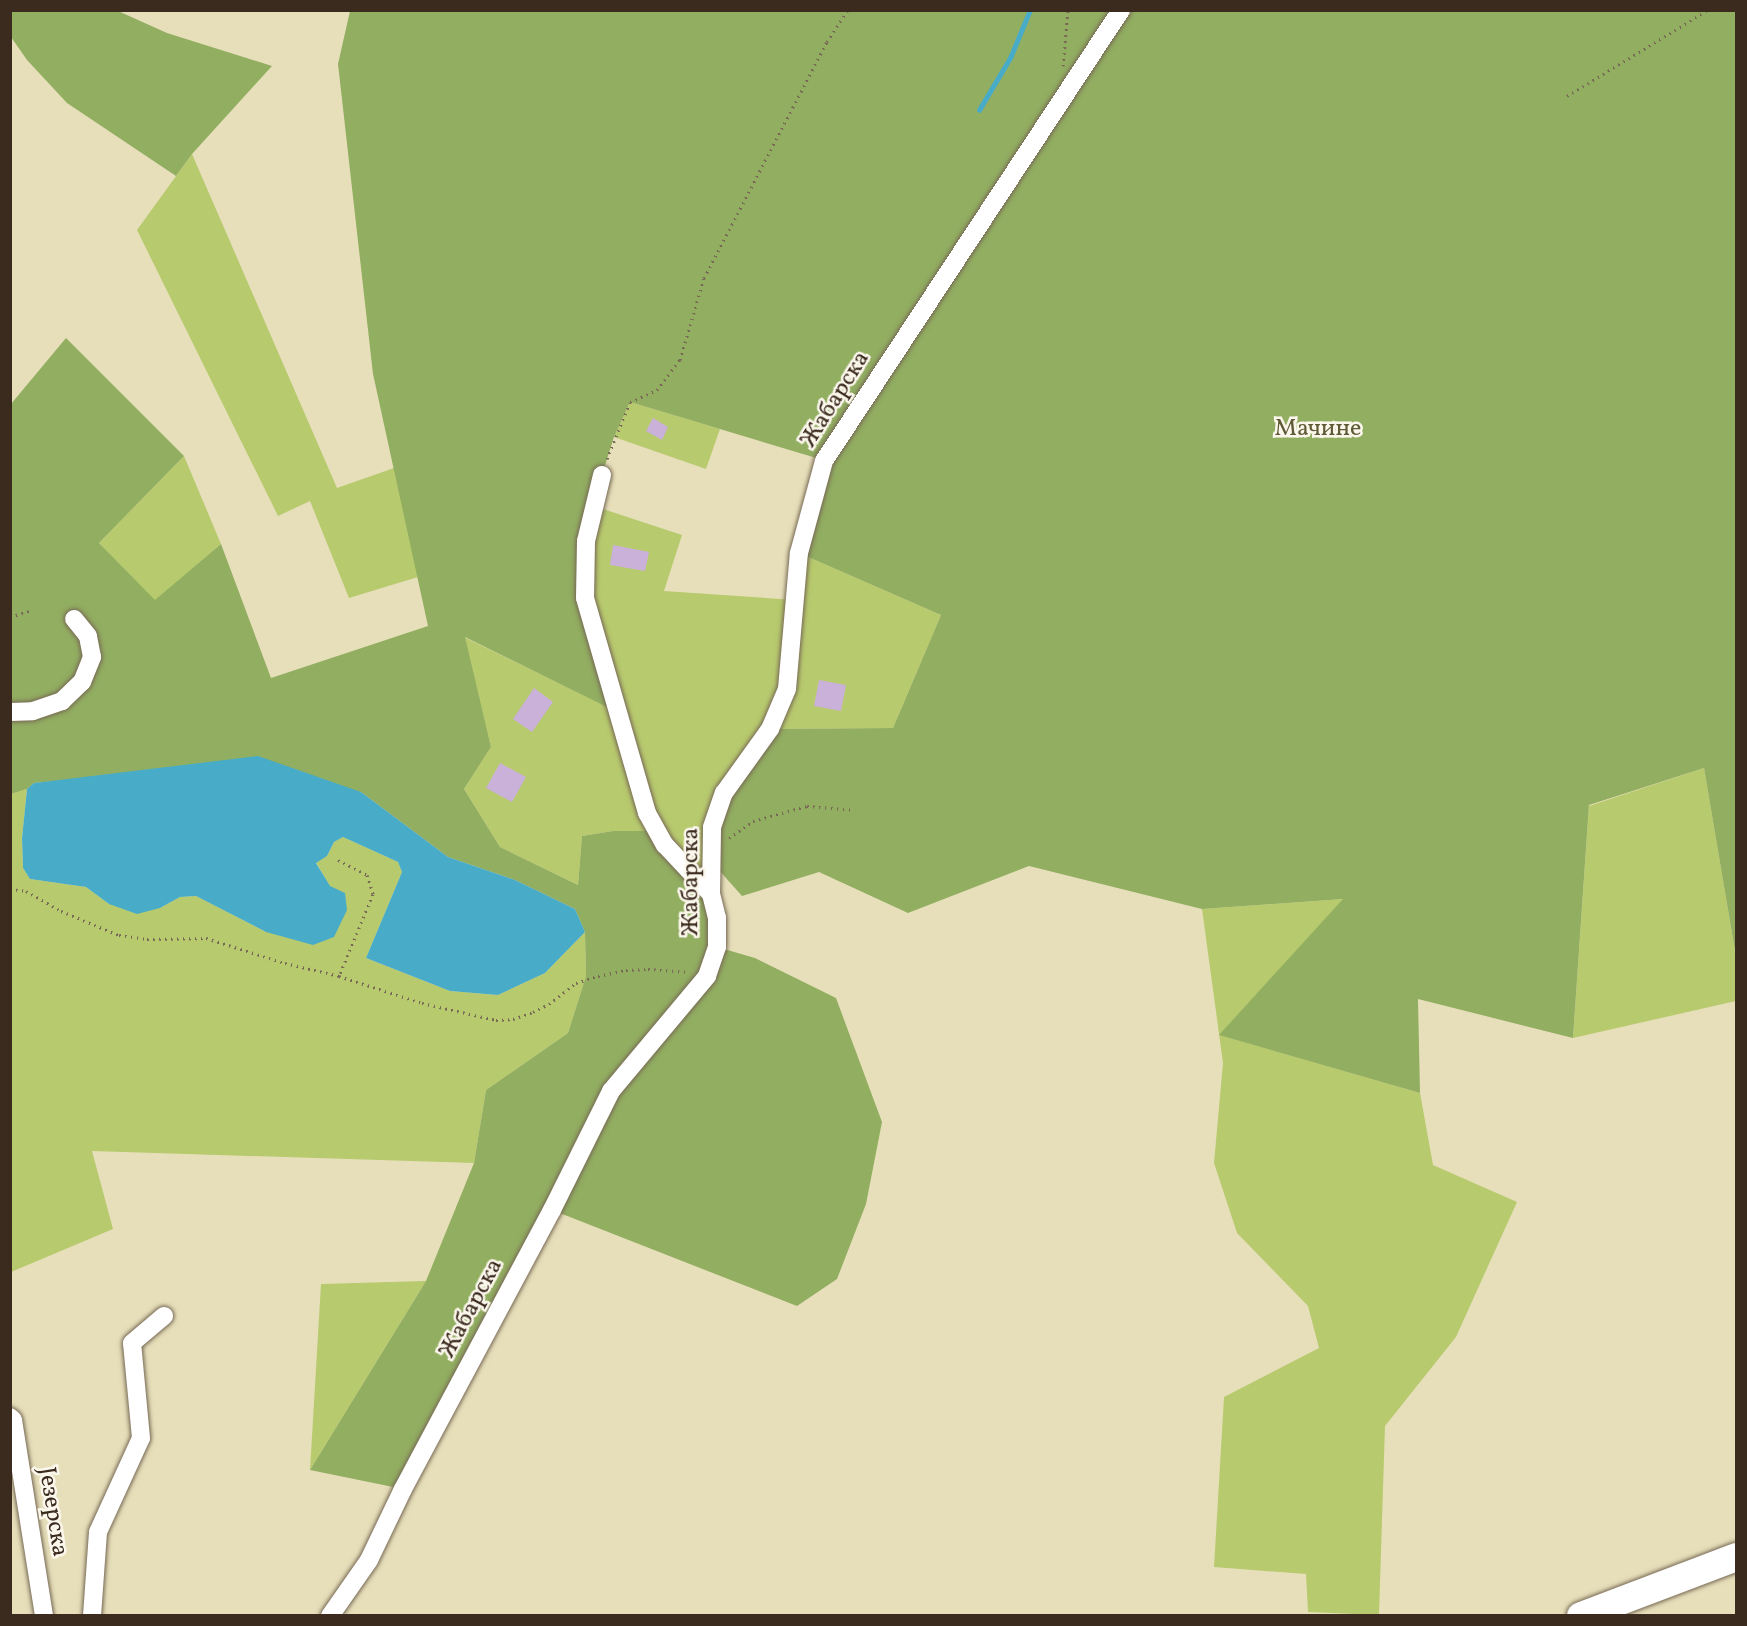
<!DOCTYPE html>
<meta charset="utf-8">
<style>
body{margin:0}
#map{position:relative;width:1747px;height:1626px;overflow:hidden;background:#e7dfba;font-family:Vollkorn,serif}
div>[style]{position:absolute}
.green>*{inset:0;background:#b8ca6e}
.forest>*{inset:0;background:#92ae61}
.water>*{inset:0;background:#48acc8}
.stream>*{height:4.5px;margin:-2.25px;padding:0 2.25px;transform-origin:2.25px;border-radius:2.25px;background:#48acc8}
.building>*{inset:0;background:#c9b1d9}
.path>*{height:3px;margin-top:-1.5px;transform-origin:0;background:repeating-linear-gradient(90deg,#776955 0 1.5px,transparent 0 6px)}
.roads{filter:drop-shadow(0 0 2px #776955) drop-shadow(0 0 2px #776955)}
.street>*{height:18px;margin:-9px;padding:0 9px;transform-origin:9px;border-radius:9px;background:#fff}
.primary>*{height:28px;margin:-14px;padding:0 14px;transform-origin:14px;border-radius:14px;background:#fff}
span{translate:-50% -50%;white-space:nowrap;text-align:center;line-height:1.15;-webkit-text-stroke:5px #fbf7ec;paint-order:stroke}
.street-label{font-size:24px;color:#3b2a1e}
.park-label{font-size:24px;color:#605a36}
.frame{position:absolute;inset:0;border:12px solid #3b2a1e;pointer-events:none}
</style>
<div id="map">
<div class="green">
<div style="clip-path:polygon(192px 154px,337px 488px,394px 468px,418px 577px,349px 598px,310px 501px,278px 516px,137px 230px)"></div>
<div style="clip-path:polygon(630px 402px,720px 429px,706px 469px,614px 437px)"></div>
<div style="clip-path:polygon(184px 456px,221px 544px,155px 601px,99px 543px)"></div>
<div style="clip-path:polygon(594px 506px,682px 535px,664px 591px,795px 600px,799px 553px,941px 615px,893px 728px,770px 729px,711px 894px,655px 831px,613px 831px,582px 836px,578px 885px,500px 847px,464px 789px,491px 747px,464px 637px,618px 712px,585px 598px)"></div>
<div style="clip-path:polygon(1704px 768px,1736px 957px,1736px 1001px,1573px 1038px,1589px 806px)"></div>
<div style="clip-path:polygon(27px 789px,22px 838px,23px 868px,30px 879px,86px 887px,109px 904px,160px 908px,180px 897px,196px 896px,266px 932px,345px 894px,330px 887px,316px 862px,327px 856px,334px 842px,343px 837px,398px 862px,402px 872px,366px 958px,450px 991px,498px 995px,545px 973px,585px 932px,586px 976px,568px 1033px,486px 1090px,474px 1163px,92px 1151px,113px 1229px,11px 1272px,11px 794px)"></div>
<div style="clip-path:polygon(1344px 899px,1220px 1035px,1420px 1093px,1433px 1165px,1517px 1202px,1456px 1337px,1385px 1426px,1379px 1615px,1308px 1612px,1306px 1574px,1214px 1567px,1224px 1397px,1319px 1348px,1308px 1306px,1237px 1233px,1214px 1163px,1223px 1063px,1202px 909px)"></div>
<div style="clip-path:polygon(426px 1281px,310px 1470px,321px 1284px)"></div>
</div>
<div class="forest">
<div style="clip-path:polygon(10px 11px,118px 11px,167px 33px,272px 66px,192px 154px,176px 176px,67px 103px,27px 60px,11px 37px)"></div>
<div style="clip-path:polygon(350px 11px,1736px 11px,1736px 957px,1704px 768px,1589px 805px,1573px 1038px,1418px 999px,1420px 1093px,1219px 1035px,1343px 899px,1202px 909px,1029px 866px,908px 913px,819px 872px,742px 896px,710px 860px,712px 827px,770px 729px,893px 728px,941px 615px,799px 553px,823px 460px,630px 402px,614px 437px,602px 475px,585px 598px,619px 713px,465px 637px,491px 747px,464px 789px,500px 847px,578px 885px,582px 836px,613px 831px,655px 831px,711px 894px,717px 947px,755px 958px,836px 998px,882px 1122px,866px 1204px,837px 1279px,797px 1306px,552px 1210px,403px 1489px,310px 1470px,426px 1281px,474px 1163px,486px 1090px,568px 1033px,586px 976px,585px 932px,575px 909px,515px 880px,448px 857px,361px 792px,109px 776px,34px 783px,27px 789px,11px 794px,11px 404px,66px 338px,184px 456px,99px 543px,155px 600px,221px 544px,271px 678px,428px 626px,373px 374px,338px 64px)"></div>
</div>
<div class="water">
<div style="clip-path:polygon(258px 756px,361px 792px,448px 857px,515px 880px,575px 909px,585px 932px,545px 973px,498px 995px,450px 991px,366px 958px,402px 872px,398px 862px,343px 837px,334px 842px,327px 856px,316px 863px,330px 886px,345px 893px,347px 910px,334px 937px,313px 945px,266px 932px,196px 896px,180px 897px,160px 908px,137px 914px,109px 904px,86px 887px,30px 879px,23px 868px,22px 838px,27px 789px,34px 783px)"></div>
</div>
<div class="stream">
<div style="left:979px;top:110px;width:61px;rotate:-59.2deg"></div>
<div style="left:1010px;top:58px;width:52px;rotate:-67.4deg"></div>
</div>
<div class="building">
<div style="clip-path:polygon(653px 418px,668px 427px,662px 440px,646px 431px)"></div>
<div style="clip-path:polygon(613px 545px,649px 552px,645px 571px,610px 565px)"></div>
<div style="clip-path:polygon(819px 680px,846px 685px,841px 711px,814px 706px)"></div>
<div style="clip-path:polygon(534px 688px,553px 702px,532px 732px,513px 719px)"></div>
<div style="clip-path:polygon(500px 763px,526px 777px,512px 802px,486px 788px)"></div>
</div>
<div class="path">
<div style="left:1063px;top:66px;width:56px;rotate:-84.9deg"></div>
<div style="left:1567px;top:96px;width:165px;rotate:-31.4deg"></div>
<div style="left:607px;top:459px;width:61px;rotate:-68deg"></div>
<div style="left:630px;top:402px;width:30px;rotate:-24deg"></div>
<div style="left:657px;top:390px;width:38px;rotate:-53deg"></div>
<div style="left:680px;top:360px;width:85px;rotate:-73.7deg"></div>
<div style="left:704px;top:278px;width:266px;rotate:-62.5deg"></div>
<div style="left:827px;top:42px;width:38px;rotate:-57deg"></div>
<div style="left:10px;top:617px;width:22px;rotate:-18deg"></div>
<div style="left:729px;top:838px;width:29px;rotate:-35deg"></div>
<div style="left:753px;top:821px;width:56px;rotate:-15.5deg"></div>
<div style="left:807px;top:806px;width:48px;rotate:4.8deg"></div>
<div style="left:338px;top:860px;width:33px;rotate:27deg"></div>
<div style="left:367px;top:875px;width:20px;rotate:72deg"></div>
<div style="left:373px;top:894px;width:89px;rotate:112.5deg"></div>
<div style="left:10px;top:889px;width:16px;rotate:7deg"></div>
<div style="left:26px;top:891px;width:40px;rotate:29.7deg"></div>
<div style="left:61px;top:911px;width:63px;rotate:22.5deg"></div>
<div style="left:119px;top:935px;width:28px;rotate:8deg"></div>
<div style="left:147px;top:939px;width:59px;rotate:-1deg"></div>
<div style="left:206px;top:938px;width:83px;rotate:17.6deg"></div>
<div style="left:285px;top:963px;width:56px;rotate:13.5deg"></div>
<div style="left:339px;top:976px;width:87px;rotate:18deg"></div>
<div style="left:422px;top:1003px;width:76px;rotate:12.9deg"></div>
<div style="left:496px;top:1020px;width:17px;rotate:-3deg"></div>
<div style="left:513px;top:1019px;width:21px;rotate:-19deg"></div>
<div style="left:533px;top:1012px;width:18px;rotate:-27deg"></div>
<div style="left:549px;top:1004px;width:34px;rotate:-38deg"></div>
<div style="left:576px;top:983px;width:23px;rotate:-18deg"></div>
<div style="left:598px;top:976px;width:29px;rotate:-12deg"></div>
<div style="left:626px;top:970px;width:22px;rotate:-3deg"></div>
<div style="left:648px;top:969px;width:40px;rotate:4.3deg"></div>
</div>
<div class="roads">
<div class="street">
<div style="left:602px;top:475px;width:68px;rotate:103.6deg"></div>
<div style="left:586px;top:541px;width:57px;rotate:91deg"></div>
<div style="left:585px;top:598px;width:224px;rotate:73.9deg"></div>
<div style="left:647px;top:813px;width:37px;rotate:61deg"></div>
<div style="left:665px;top:845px;width:67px;rotate:46.8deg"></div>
<div style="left:10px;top:712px;width:23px;rotate:-2deg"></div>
<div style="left:33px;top:711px;width:31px;rotate:-19deg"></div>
<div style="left:62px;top:701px;width:28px;rotate:-44deg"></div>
<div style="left:82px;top:682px;width:27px;rotate:-68deg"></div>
<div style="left:92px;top:657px;width:21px;rotate:-101deg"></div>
<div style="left:88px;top:636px;width:22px;rotate:-129deg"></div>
<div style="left:10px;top:1417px;width:4px;rotate:45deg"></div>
<div style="left:13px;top:1420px;width:198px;rotate:81deg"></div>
<div style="left:92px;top:1616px;width:84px;rotate:-85.9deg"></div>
<div style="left:98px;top:1532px;width:103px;rotate:-65.4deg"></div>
<div style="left:141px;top:1438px;width:95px;rotate:-95.4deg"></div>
<div style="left:132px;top:1343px;width:42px;rotate:-40.2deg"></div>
<div style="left:330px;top:1616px;width:68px;rotate:-55.1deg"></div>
<div style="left:369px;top:1560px;width:79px;rotate:-64.4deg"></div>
<div style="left:403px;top:1489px;width:316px;rotate:-61.9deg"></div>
<div style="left:552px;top:1210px;width:133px;rotate:-63.6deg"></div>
<div style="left:611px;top:1091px;width:150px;rotate:-50.1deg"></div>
<div style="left:707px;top:976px;width:31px;rotate:-71deg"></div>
<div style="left:717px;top:947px;width:29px;rotate:-90deg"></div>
<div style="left:717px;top:918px;width:25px;rotate:-104deg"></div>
<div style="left:711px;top:894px;width:67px;rotate:-89.1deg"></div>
<div style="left:712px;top:827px;width:36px;rotate:-71deg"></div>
<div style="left:724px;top:793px;width:79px;rotate:-54.3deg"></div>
<div style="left:770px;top:729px;width:43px;rotate:-67deg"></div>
<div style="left:787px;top:689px;width:137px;rotate:-85deg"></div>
<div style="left:799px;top:553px;width:95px;rotate:-74.8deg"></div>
<div style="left:824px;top:461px;width:540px;rotate:-56.63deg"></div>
</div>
<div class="primary">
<div style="left:1581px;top:1616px;width:166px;rotate:-20.8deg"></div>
</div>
</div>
<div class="street-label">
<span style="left:836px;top:400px;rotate:-58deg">Жабарска</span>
<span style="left:692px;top:882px;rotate:-90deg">Жабарска</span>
<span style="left:472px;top:1309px;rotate:-62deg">Жабарска</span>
<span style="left:52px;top:1512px;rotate:81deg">Језерска</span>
</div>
<div class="park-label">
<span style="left:1318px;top:430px">Мачине</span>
</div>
<div class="frame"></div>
</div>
